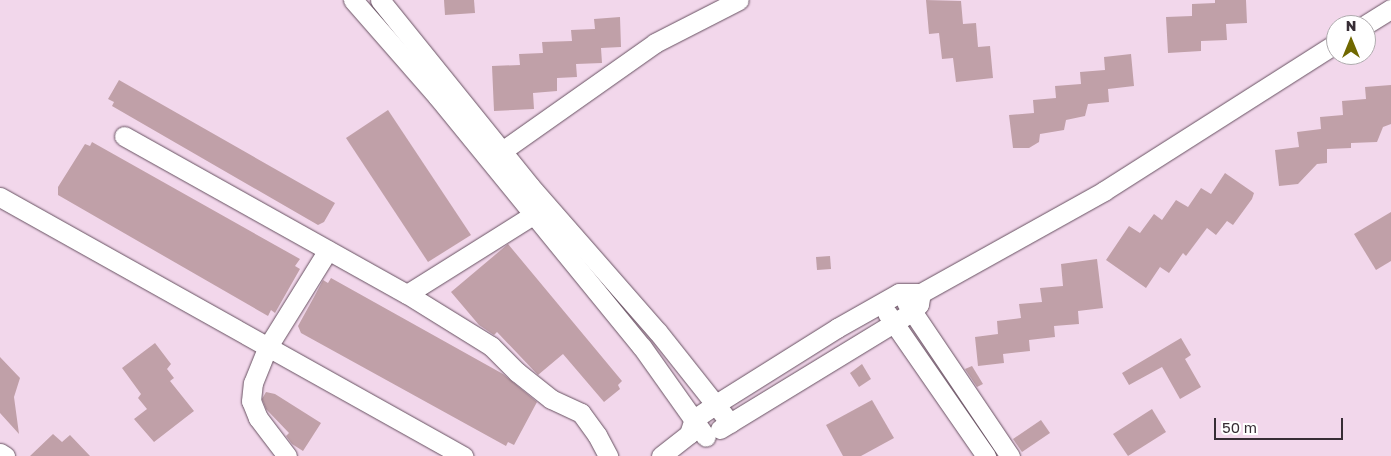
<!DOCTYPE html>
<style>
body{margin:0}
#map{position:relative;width:1391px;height:456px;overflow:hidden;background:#f2d7eb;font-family:"Golos Text",sans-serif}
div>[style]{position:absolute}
.building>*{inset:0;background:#c0a0a8}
.roads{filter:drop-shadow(0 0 1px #675161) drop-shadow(0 0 1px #675161)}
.minor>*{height:19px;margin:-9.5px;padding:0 9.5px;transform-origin:9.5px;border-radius:9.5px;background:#fff}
span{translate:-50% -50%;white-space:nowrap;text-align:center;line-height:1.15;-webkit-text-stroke:4.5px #fff;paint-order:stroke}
.north{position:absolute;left:1326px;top:15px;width:50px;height:50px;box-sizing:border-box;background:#fff;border:1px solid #afabae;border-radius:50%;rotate:0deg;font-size:14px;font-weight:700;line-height:20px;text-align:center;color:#372d35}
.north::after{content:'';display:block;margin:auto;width:18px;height:22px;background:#706800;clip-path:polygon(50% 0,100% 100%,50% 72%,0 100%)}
.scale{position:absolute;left:1214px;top:418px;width:129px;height:22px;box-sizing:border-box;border:2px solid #372d35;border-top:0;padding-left:6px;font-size:15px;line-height:18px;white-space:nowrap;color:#372d35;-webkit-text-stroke:4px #fff;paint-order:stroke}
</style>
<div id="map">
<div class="building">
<div style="clip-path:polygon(444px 0,474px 0,475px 13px,445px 15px)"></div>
<div style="clip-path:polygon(926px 0,961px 1px,963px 24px,976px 23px,978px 47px,990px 46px,993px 78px,956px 82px,953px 58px,942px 59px,939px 33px,929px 34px)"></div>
<div style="clip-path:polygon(1215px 0,1246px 0,1247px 23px,1226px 24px,1227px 40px,1201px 41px,1201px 51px,1168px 53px,1166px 17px,1192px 16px,1192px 4px,1215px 3px)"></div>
<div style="clip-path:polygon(620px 17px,621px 47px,601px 48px,602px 63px,576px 64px,577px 77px,557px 78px,557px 91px,533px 93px,534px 109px,494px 111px,492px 66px,520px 65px,519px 54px,543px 53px,542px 42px,572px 41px,571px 30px,595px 29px,594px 19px)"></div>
<div style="clip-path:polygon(1131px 54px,1134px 86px,1108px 89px,1109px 102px,1088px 104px,1085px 116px,1066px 120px,1064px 130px,1040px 134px,1039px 142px,1029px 148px,1013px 148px,1009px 115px,1034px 113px,1033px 100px,1056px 98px,1055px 86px,1081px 84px,1080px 72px,1105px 70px,1104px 57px)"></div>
<div style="clip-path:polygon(119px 80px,335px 203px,324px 222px,318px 225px,112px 106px,114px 102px,108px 99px)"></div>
<div style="clip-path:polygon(1391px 85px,1391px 124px,1383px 127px,1377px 142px,1351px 143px,1351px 148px,1327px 149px,1327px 163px,1317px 164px,1298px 184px,1279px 186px,1275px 150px,1299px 147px,1297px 132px,1321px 129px,1320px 117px,1343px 115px,1342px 101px,1366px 99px,1365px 87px)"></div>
<div style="clip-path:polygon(388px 110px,471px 235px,428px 262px,346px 138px)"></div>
<div style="clip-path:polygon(92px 142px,300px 259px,295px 266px,300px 269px,275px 313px,271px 310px,268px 316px,58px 195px,58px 187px,85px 144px,90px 146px)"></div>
<div style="clip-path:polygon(1225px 173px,1254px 193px,1252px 199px,1233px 225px,1227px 221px,1216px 235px,1207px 228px,1186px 256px,1183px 253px,1169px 273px,1160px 267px,1146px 288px,1106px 260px,1129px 226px,1140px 233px,1154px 214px,1162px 220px,1176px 200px,1188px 207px,1201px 188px,1211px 194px)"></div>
<div style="clip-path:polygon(1391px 212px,1391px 261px,1376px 270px,1354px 234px)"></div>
<div style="clip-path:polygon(508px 244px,622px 381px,618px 385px,620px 389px,604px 402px,563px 354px,538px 375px,497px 332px,494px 335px,479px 325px,451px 292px)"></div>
<div style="clip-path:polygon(830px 256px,831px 269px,817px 270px,816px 257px)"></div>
<div style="clip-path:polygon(1097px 259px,1103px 308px,1078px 311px,1079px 324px,1054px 326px,1055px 337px,1029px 340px,1030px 351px,1003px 354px,1004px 363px,978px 366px,975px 337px,998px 334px,997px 321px,1021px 318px,1019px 304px,1042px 302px,1040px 288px,1063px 286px,1061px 264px)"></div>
<div style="clip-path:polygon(331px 278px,503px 374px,537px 402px,514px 445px,508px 442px,506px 446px,301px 333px,298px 326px,314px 297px,323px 280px,328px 283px)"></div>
<div style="clip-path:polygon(1181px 338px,1191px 355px,1185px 359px,1201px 387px,1180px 399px,1162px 367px,1129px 385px,1122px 373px)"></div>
<div style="clip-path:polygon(155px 343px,171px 364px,167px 369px,174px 378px,170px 381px,194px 411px,154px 442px,134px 419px,147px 409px,138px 398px,141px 394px,122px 368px)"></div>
<div style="clip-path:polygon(0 357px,20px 378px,14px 397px,19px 434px,0 413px)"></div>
<div style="clip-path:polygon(862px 364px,871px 379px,859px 387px,850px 373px)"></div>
<div style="clip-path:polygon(972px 366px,983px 384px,977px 387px,965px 369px)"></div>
<div style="clip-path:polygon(266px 392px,275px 394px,321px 423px,303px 451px,292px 444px,286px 436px,289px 433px,266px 409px,262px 399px)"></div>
<div style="clip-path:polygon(872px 400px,894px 438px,861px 456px,843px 456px,826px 425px)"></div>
<div style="clip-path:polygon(1152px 409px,1166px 432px,1128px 456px,1113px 434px)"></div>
<div style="clip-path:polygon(1041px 420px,1050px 433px,1022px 452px,1013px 439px)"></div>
<div style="clip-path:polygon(53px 434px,62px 442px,70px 435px,90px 456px,30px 456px)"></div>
</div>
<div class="roads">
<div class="minor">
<div style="left:353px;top:0;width:128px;rotate:48.8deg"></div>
<div style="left:437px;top:96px;width:324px;rotate:50.8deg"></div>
<div style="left:642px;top:347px;width:110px;rotate:54.6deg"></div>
<div style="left:380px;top:0;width:239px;rotate:51.1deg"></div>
<div style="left:530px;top:186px;width:194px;rotate:48.8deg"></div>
<div style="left:658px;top:332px;width:116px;rotate:51.6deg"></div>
<div style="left:1365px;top:25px;width:31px;rotate:-32deg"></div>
<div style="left:124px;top:136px;width:324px;rotate:29.2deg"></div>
<div style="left:407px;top:294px;width:99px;rotate:31.8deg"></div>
<div style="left:491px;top:346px;width:37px;rotate:45deg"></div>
<div style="left:517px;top:372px;width:43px;rotate:38.5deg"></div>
<div style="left:551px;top:399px;width:33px;rotate:25deg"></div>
<div style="left:581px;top:413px;width:27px;rotate:54deg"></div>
<div style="left:597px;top:435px;width:24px;rotate:62deg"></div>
<div style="left:502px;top:151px;width:187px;rotate:-35.2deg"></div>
<div style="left:655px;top:43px;width:94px;rotate:-27.1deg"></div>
<div style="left:0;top:197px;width:531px;rotate:29.22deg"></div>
<div style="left:407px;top:294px;width:149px;rotate:-32.1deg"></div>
<div style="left:906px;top:302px;width:186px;rotate:56deg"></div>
<div style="left:887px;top:313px;width:174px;rotate:55.3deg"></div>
<div style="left:720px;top:429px;width:226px;rotate:-31.4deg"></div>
<div style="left:913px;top:311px;width:9px;rotate:-49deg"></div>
<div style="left:919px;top:304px;width:11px;rotate:-80deg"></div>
<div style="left:0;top:453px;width:6px;rotate:31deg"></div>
<div style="left:287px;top:456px;width:48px;rotate:-127.3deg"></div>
<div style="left:258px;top:418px;width:18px;rotate:-112deg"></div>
<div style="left:251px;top:401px;width:18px;rotate:-84deg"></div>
<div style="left:253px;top:383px;width:38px;rotate:-68deg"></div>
<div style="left:267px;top:348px;width:115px;rotate:-58.1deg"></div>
<div style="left:661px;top:456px;width:36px;rotate:-38deg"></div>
<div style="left:689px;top:434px;width:16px;rotate:-72deg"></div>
<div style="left:694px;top:419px;width:27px;rotate:-34deg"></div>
<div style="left:716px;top:404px;width:143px;rotate:-32.1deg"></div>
<div style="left:837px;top:328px;width:71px;rotate:-29.4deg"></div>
<div style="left:899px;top:293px;width:22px"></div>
<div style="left:921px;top:293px;width:210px;rotate:-29.1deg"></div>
<div style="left:1104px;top:191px;width:275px;rotate:-32.5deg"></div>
</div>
</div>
<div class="north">N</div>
<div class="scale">50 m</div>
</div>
